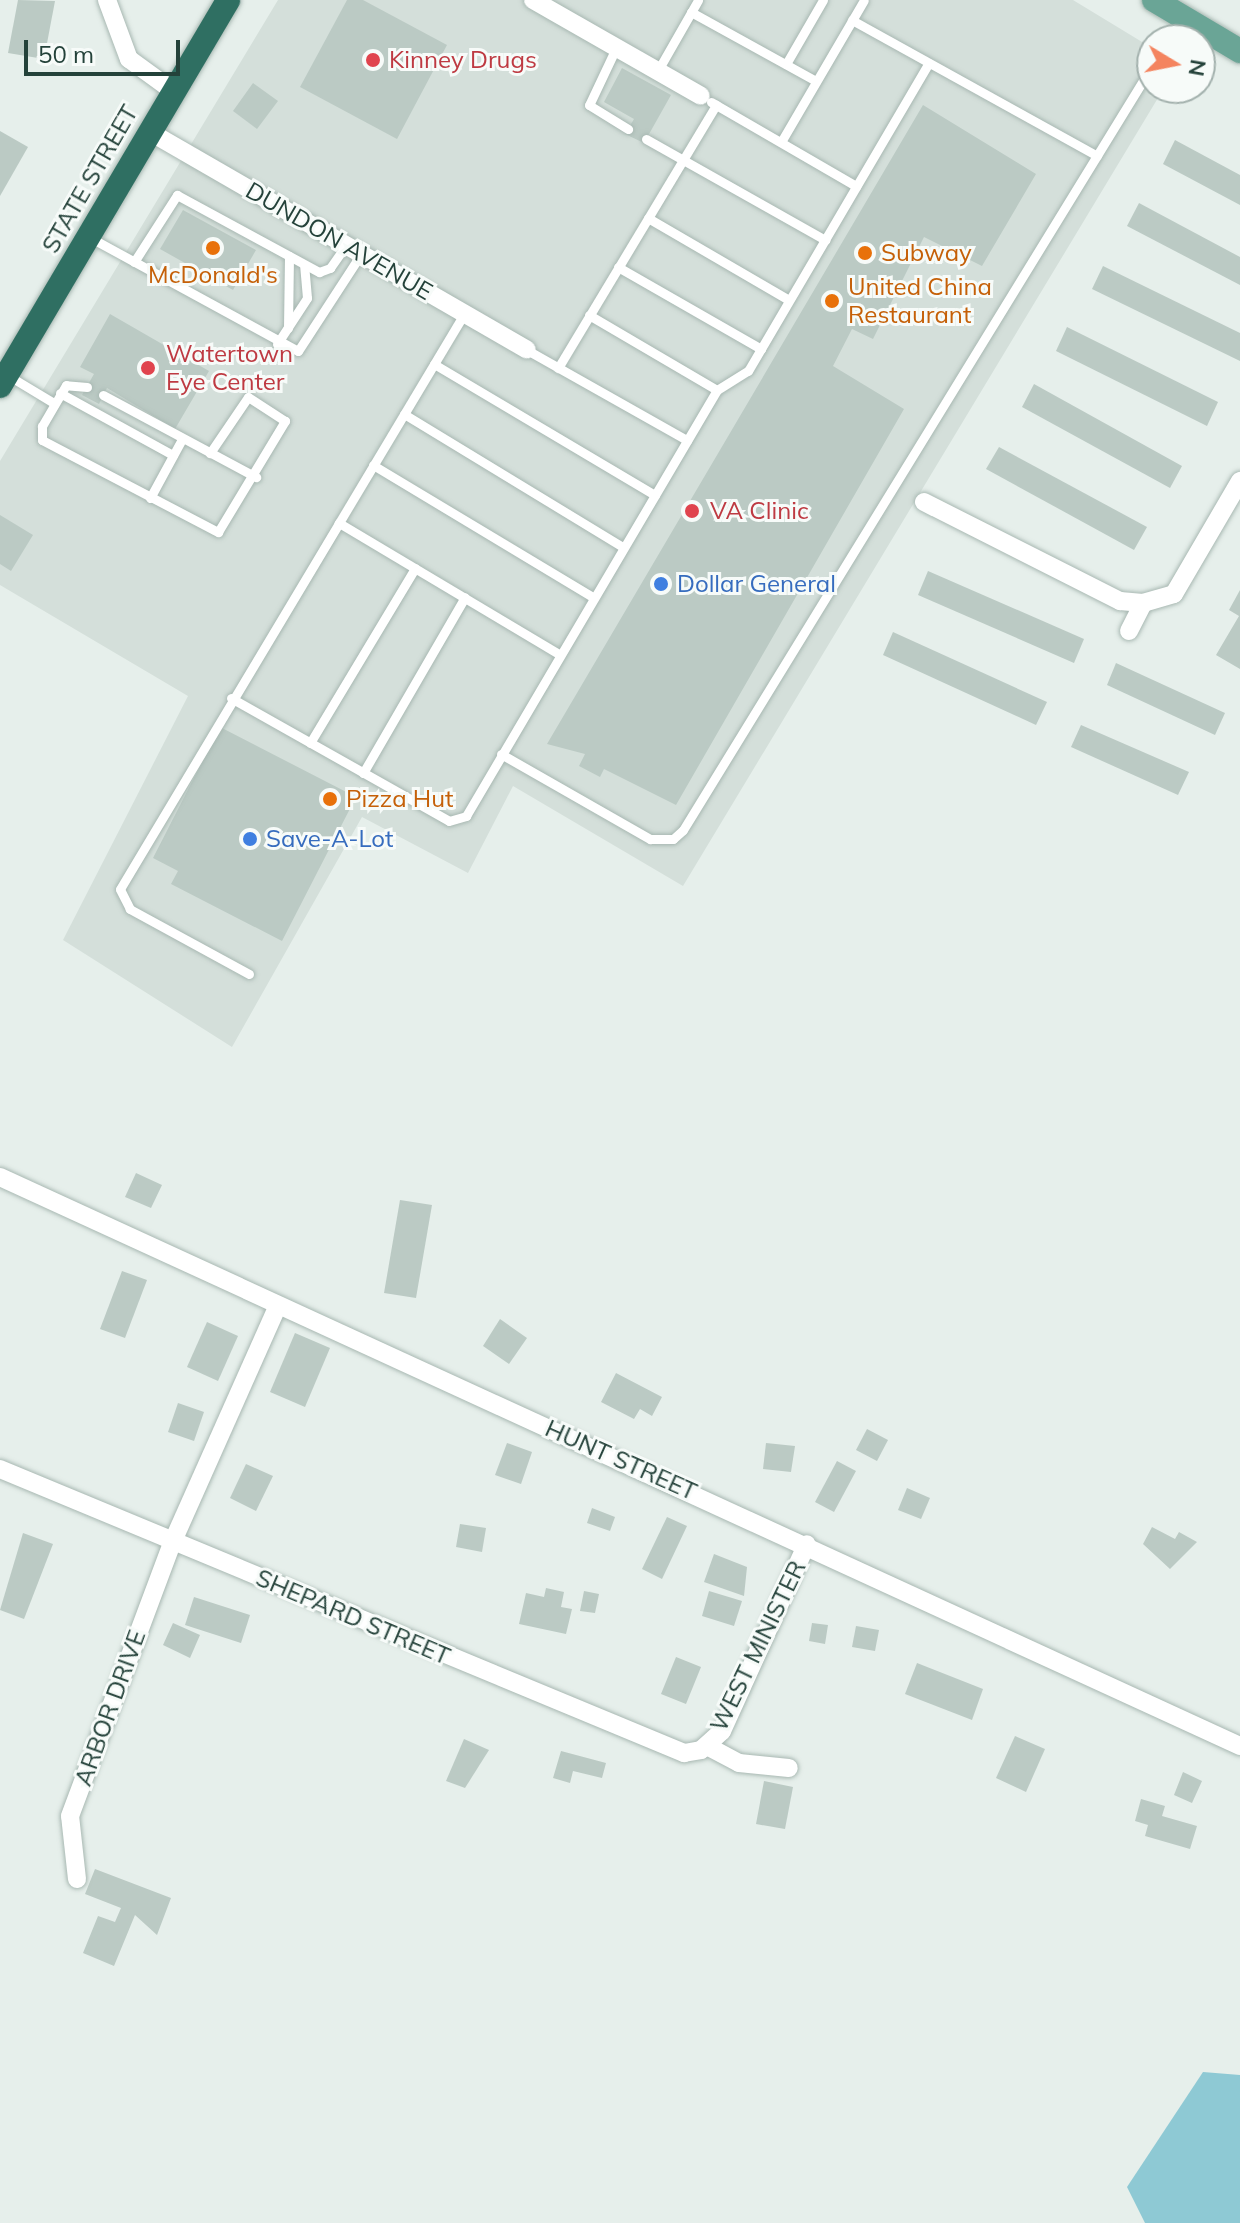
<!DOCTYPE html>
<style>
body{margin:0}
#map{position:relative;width:1240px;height:2223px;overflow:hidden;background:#e6efeb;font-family:Mulish,sans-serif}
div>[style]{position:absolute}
.built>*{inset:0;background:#d4dfda}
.water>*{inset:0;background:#8ec9d4}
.building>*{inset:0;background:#bbcac4}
.roads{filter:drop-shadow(0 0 2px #a8b8b2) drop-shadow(0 0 2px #a8b8b2)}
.lane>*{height:9px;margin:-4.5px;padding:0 4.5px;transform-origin:4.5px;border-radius:4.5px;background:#fff}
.street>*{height:18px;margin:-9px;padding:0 9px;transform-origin:9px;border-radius:9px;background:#fff}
.primary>*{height:24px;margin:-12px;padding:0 12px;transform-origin:12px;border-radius:12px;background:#6aa596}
.highway>*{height:24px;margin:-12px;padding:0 12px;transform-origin:12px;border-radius:12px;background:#2f6f62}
.dots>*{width:22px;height:22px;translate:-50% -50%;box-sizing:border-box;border:4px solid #f7fbf9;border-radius:50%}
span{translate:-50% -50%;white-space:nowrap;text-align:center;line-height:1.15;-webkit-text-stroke:6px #f7fbf9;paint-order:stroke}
.health-label{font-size:24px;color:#be3a42}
.left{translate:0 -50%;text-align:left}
.street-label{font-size:24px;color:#24423a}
.food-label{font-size:24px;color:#c56008}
.shop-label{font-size:24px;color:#366cbe}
.north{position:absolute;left:1136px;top:24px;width:80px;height:80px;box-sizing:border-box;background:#f7fbf9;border:2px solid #a3b1ad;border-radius:50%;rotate:100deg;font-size:22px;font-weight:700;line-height:32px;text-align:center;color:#24423a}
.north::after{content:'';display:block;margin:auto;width:28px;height:36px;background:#f4845f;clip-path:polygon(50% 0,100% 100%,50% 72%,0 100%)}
.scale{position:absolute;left:24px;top:40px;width:156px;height:36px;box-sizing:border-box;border:4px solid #24423a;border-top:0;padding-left:10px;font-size:24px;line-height:28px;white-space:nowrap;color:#24423a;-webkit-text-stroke:6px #f7fbf9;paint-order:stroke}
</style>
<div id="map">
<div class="built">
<div style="clip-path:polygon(278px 0,1073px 0,1152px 48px,1152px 88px,1164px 88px,683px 886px,513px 786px,468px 873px,362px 817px,232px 1047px,63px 940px,188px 696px,0 585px,0 461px)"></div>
</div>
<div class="water">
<div style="clip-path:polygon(1203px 2072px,1240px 2075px,1240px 2223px,1145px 2223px,1127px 2187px)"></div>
</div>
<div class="building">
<div style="clip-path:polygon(18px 0,55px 1px,44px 59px,8px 53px)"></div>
<div style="clip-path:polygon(347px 0,363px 0,447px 45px,397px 139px,300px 87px)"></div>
<div style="clip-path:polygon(622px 68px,671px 95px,644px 143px,625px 134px,634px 119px,604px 102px)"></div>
<div style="clip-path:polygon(253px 83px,278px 101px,257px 129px,233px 111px)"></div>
<div style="clip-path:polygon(923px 105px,1036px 174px,982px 266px,924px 237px,873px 339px,852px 329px,833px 366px,904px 409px,676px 805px,604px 769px,600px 777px,579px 766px,585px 754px,547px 744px)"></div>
<div style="clip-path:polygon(0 131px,28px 147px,0 196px)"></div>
<div style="clip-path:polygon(1175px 140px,1240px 175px,1240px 205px,1163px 164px)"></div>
<div style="clip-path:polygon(1139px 203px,1240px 257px,1240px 285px,1127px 226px)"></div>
<div style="clip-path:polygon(183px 210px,256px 250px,233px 290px,160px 249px)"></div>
<div style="clip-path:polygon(1103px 266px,1240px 333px,1240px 361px,1092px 289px)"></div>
<div style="clip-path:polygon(110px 314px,209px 371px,175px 429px,107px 388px,99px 404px,82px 395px,94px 374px,80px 367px)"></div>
<div style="clip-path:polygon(1067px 327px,1218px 402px,1207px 426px,1056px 351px)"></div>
<div style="clip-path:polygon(1034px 384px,1182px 466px,1170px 488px,1022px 407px)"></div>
<div style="clip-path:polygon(999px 447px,1147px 527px,1134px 550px,986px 469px)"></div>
<div style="clip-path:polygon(0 515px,33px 535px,11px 571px,0 564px)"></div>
<div style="clip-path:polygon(928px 571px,1084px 639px,1074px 663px,918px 595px)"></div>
<div style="clip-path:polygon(1240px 590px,1240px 669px,1216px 655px,1239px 616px,1229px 610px)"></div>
<div style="clip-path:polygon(893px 632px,1047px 702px,1036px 725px,883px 655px)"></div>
<div style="clip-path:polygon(1116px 663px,1225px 713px,1215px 735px,1107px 685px)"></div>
<div style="clip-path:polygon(1081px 725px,1189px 772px,1178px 795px,1071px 747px)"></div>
<div style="clip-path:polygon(220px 727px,356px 797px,282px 941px,171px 884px,178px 871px,153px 858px)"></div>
<div style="clip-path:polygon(136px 1173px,162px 1185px,151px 1208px,125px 1197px)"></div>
<div style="clip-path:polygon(400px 1200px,432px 1205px,416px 1298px,384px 1293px)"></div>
<div style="clip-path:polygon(122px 1271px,147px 1280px,125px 1338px,100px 1329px)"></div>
<div style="clip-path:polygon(500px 1319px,527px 1338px,509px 1364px,483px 1346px)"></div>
<div style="clip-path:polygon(207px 1322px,238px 1336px,218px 1381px,187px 1367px)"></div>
<div style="clip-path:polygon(295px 1333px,330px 1348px,305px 1407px,270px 1392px)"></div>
<div style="clip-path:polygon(616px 1373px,662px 1397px,652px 1416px,640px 1409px,634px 1419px,601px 1402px)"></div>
<div style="clip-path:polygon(178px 1403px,204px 1412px,194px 1441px,168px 1432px)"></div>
<div style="clip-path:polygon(867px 1429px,888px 1440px,877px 1461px,856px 1450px)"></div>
<div style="clip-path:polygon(507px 1443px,532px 1452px,521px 1484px,495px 1475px)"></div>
<div style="clip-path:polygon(766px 1443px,795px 1446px,791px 1472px,763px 1469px)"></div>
<div style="clip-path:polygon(837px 1461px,856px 1471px,834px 1512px,815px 1502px)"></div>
<div style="clip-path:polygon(246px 1464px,273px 1476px,256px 1511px,230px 1498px)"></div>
<div style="clip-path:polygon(907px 1488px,930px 1498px,921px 1519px,898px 1510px)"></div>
<div style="clip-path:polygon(592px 1508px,615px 1517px,610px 1531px,587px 1523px)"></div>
<div style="clip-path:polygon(667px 1517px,687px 1526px,662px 1579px,642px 1569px)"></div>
<div style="clip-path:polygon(460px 1524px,486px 1528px,482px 1552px,456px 1547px)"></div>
<div style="clip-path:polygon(1152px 1527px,1175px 1539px,1179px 1532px,1197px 1542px,1170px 1569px,1143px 1544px)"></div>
<div style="clip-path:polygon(23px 1533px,53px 1544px,24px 1619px,0 1610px)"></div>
<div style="clip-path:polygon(714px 1554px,747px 1567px,744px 1596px,704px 1582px)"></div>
<div style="clip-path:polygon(546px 1588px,564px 1592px,561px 1607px,572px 1609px,566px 1634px,519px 1624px,526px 1593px,544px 1597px)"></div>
<div style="clip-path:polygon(584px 1591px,599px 1594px,595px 1613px,580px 1611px)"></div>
<div style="clip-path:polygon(709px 1591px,742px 1601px,734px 1626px,702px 1616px)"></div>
<div style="clip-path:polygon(194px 1597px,250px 1615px,241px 1643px,185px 1625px)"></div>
<div style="clip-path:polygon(173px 1623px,200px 1635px,190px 1658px,163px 1645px)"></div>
<div style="clip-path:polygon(812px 1623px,828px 1625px,825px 1644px,809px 1641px)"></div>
<div style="clip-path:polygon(856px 1626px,879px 1630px,875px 1651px,852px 1647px)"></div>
<div style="clip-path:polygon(676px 1657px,701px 1667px,686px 1704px,661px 1694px)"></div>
<div style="clip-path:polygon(917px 1663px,983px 1689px,972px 1720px,905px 1694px)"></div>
<div style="clip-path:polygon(1015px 1736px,1045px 1749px,1026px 1792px,996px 1778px)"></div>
<div style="clip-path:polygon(464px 1739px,489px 1750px,465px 1788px,446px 1781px)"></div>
<div style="clip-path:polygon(561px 1751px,606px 1763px,602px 1778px,573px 1771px,570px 1783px,553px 1778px)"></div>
<div style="clip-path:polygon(1183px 1772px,1202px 1781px,1192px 1803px,1174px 1795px)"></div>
<div style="clip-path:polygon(764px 1781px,793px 1787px,785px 1829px,756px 1824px)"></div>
<div style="clip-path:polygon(1141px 1799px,1165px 1806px,1162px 1816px,1197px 1826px,1190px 1849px,1145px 1836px,1148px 1825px,1135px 1821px)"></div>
<div style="clip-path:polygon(95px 1869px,171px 1898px,157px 1935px,135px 1915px,114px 1966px,83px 1953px,98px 1916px,115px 1922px,121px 1908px,85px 1894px)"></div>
</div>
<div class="roads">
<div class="lane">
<div style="left:691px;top:12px;width:143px;rotate:28.9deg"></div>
<div style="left:852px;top:20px;width:280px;rotate:29deg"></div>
<div style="left:1168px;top:40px;width:24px;rotate:-57deg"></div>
<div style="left:616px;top:48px;width:63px;rotate:115.3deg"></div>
<div style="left:589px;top:105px;width:46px;rotate:31.6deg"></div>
<div style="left:786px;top:64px;width:74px;rotate:-60deg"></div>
<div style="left:657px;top:72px;width:83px;rotate:-60.3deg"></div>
<div style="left:711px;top:102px;width:168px;rotate:30.1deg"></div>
<div style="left:646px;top:139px;width:206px;rotate:29.4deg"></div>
<div style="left:781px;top:142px;width:164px;rotate:-59.7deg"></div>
<div style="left:648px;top:218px;width:163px;rotate:30.2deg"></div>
<div style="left:89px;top:237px;width:238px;rotate:28.6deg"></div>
<div style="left:298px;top:351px;width:116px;rotate:-57deg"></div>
<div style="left:134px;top:262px;width:80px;rotate:-57.3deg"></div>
<div style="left:177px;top:195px;width:162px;rotate:28.5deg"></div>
<div style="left:319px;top:272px;width:12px;rotate:-20deg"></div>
<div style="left:330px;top:268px;width:28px;rotate:-55deg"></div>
<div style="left:618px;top:267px;width:165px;rotate:29.8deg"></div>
<div style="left:464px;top:314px;width:244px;rotate:120.9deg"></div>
<div style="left:339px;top:523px;width:256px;rotate:30.8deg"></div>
<div style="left:589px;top:315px;width:148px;rotate:30.4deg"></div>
<div style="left:288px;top:328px;width:72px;rotate:-89.2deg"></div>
<div style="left:277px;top:344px;width:55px;rotate:-56.9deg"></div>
<div style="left:307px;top:298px;width:33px;rotate:-95deg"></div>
<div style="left:527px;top:350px;width:184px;rotate:29.4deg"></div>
<div style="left:434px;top:364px;width:257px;rotate:30.7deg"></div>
<div style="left:558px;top:368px;width:307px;rotate:-59deg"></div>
<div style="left:9px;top:376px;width:52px;rotate:31deg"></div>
<div style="left:87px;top:387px;width:21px;rotate:-175deg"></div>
<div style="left:66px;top:385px;width:48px;rotate:120.3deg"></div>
<div style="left:42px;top:426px;width:14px;rotate:90deg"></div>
<div style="left:42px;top:440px;width:199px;rotate:27.6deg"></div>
<div style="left:218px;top:532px;width:130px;rotate:-58.9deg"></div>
<div style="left:285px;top:421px;width:44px;rotate:-147deg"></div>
<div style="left:248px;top:397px;width:68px;rotate:124.2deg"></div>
<div style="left:60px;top:393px;width:129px;rotate:28.8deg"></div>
<div style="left:103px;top:395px;width:174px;rotate:28.2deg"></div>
<div style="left:404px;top:414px;width:256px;rotate:31.3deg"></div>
<div style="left:373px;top:465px;width:257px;rotate:31deg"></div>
<div style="left:150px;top:498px;width:67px;rotate:-61.5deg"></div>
<div style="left:231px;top:698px;width:250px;rotate:29.4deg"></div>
<div style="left:449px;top:821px;width:18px;rotate:-16deg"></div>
<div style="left:466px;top:816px;width:494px;rotate:-59.5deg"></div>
<div style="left:717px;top:390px;width:36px;rotate:-32deg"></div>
<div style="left:748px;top:371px;width:357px;rotate:-59.6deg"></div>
<div style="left:310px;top:743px;width:204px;rotate:-59deg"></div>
<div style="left:501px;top:754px;width:172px;rotate:29.7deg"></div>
<div style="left:650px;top:839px;width:23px"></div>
<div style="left:673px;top:839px;width:13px;rotate:-42deg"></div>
<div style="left:683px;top:830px;width:896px;rotate:-58.46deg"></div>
<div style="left:363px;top:773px;width:203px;rotate:-59.9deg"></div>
<div style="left:249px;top:974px;width:136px;rotate:-151.4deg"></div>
<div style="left:130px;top:909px;width:22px;rotate:-117deg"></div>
<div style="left:120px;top:889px;width:427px;rotate:-59.1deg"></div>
</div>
<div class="street">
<div style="left:107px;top:0;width:63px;rotate:69.6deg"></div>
<div style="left:129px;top:59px;width:54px;rotate:36deg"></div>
<div style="left:533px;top:0;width:193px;rotate:29.7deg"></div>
<div style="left:150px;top:132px;width:435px;rotate:30deg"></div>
<div style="left:924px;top:502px;width:220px;rotate:26.8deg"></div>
<div style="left:1120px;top:601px;width:23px;rotate:5deg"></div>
<div style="left:1129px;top:631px;width:31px;rotate:-63deg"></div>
<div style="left:1143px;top:603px;width:32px;rotate:-16deg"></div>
<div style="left:1174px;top:594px;width:131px;rotate:-59.7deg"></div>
<div style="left:0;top:1177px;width:1364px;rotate:24.65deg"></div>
<div style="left:0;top:1469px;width:741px;rotate:22.55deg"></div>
<div style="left:684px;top:1753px;width:17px;rotate:-10deg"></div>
<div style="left:701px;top:1750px;width:28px;rotate:-42deg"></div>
<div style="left:722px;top:1731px;width:205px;rotate:-65.6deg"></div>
<div style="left:707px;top:1746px;width:36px;rotate:28deg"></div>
<div style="left:739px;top:1763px;width:50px;rotate:5.7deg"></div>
<div style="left:77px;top:1879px;width:63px;rotate:-96.3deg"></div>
<div style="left:70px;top:1816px;width:294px;rotate:-69.5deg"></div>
<div style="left:173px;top:1541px;width:258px;rotate:-66deg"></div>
</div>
<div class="primary">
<div style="left:1154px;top:0;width:100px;rotate:30.7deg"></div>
</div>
<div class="highway">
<div style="left:0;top:386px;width:448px;rotate:-59.4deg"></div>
</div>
</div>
<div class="dots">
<div style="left:373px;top:60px;background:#e0444e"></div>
<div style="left:213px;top:248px;background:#e8710a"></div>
<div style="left:865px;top:253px;background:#e8710a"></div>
<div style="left:832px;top:301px;background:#e8710a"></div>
<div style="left:148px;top:368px;background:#e0444e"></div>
<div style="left:692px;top:511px;background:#e0444e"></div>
<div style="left:661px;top:584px;background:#3f7fe0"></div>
<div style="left:330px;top:799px;background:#e8710a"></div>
<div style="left:250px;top:839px;background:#3f7fe0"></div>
</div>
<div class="health-label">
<span class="left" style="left:389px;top:60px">Kinney Drugs</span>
<span class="left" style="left:166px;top:368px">Watertown<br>Eye Center</span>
<span class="left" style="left:710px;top:511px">VA Clinic</span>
</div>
<div class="street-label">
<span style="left:90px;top:179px;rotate:-60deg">STATE STREET</span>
<span style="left:339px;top:241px;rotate:30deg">DUNDON AVENUE</span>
<span style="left:621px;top:1460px;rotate:24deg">HUNT STREET</span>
<span style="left:353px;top:1617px;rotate:23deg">SHEPARD STREET</span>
<span style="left:758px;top:1646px;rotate:-64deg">WEST MINISTER</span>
<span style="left:110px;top:1708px;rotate:-70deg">ARBOR DRIVE</span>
</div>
<div class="food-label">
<span class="left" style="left:881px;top:253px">Subway</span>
<span style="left:213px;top:275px">McDonald's</span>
<span class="left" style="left:848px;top:301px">United China<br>Restaurant</span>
<span class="left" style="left:346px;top:799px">Pizza Hut</span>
</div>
<div class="shop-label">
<span class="left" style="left:677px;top:584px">Dollar General</span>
<span class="left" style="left:266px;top:839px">Save-A-Lot</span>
</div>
<div class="north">N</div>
<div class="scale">50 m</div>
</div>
